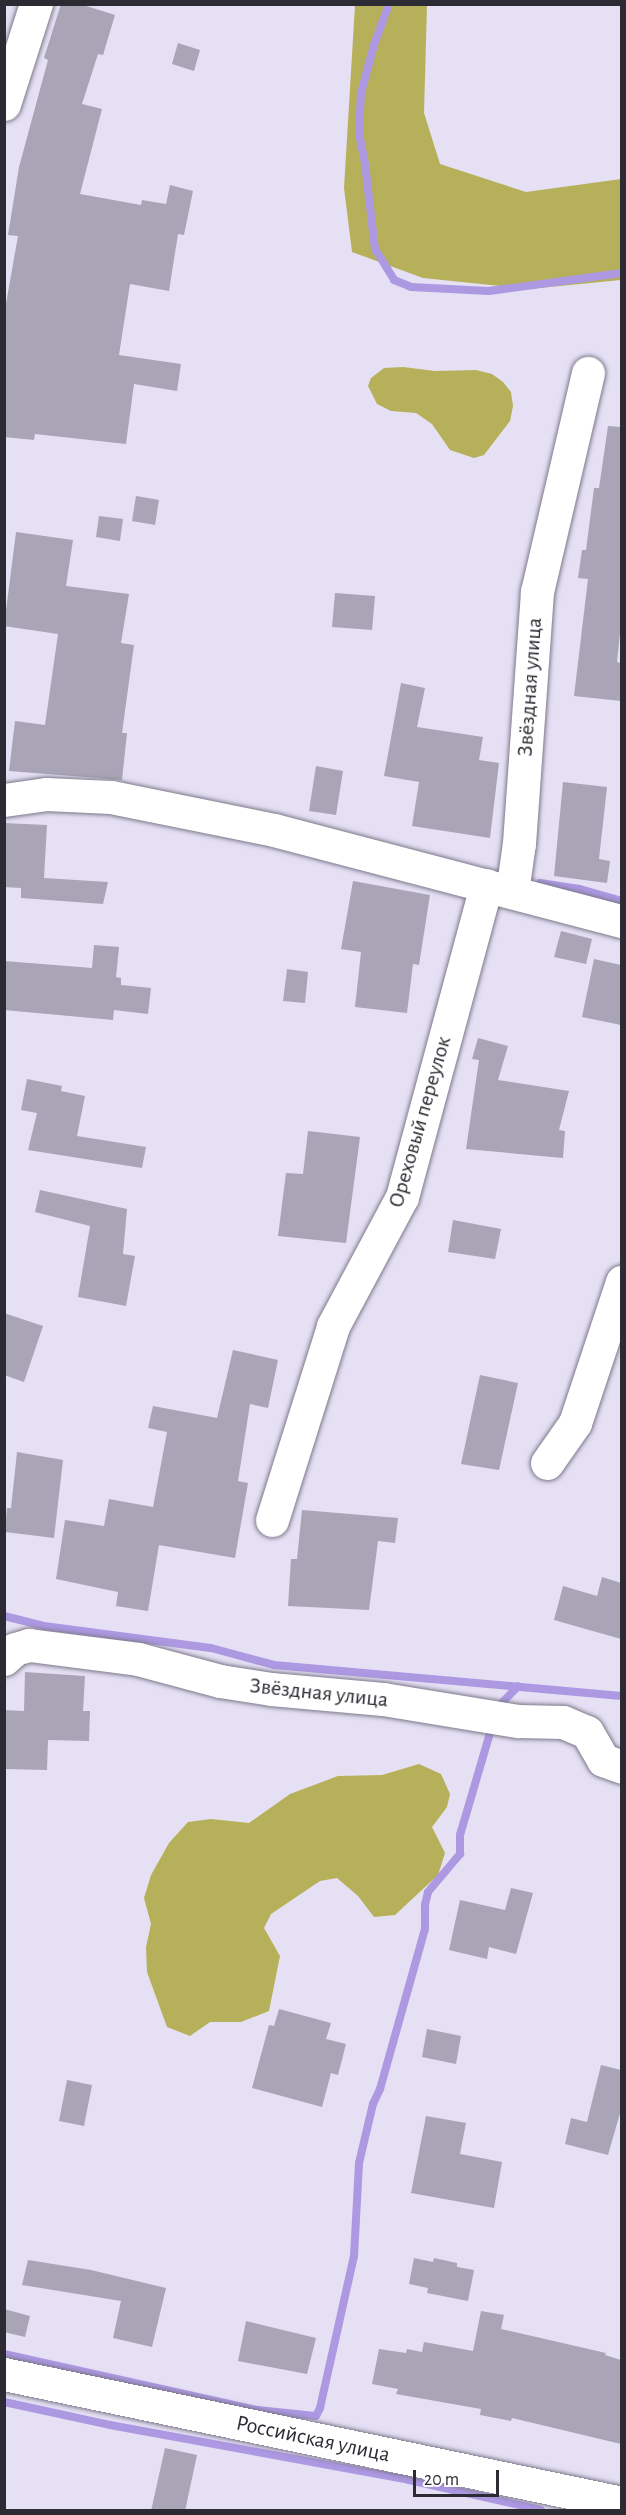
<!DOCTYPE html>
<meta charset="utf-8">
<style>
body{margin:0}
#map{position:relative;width:626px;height:2515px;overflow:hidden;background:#e5e0f4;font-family:"Alegreya Sans",sans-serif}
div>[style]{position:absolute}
.forest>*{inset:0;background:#b7b05a}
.stream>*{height:8px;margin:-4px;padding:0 4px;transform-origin:4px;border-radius:4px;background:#ad98e2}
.building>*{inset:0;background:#a9a5b7}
.roads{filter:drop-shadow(0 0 2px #7d798a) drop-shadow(0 0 2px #7d798a)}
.minor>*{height:33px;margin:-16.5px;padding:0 16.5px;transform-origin:16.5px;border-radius:16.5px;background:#fff}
span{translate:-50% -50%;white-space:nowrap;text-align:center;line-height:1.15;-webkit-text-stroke:4.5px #fff;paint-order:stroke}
.street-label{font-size:22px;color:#2c2a32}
.frame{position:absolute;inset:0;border:6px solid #2c2a32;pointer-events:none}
.scale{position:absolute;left:413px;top:2470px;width:86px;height:27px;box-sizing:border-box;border:3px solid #2c2a32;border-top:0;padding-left:8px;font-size:18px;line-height:21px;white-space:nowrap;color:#2c2a32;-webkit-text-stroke:4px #fff;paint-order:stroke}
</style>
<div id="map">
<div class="forest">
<div style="clip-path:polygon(355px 5px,427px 5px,424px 113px,440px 164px,526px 192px,621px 179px,621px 280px,529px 289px,423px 278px,352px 252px,344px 188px)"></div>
<div style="clip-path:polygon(403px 367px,435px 371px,476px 370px,492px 374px,503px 382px,511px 392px,513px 406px,510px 421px,484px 455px,474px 458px,450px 450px,432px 424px,416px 413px,391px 411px,377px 404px,368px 386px,371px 378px,384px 368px)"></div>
<div style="clip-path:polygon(419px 1764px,441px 1774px,450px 1794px,447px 1807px,432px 1827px,445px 1853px,438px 1875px,395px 1915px,374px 1917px,358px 1896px,337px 1878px,320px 1881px,271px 1914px,264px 1928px,280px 1956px,269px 2011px,241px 2022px,210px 2022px,190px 2036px,167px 2027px,147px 1972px,146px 1947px,151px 1924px,144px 1898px,151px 1875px,169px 1843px,188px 1822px,211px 1819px,249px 1823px,290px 1794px,338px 1776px,382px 1775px)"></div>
</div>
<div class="stream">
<div style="left:389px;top:4px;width:44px;rotate:110.1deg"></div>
<div style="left:374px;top:45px;width:50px;rotate:105.2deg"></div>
<div style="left:361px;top:93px;width:40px;rotate:92.9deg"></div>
<div style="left:359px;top:133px;width:32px;rotate:79deg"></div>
<div style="left:365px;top:164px;width:86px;rotate:83.3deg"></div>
<div style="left:375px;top:249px;width:36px;rotate:58deg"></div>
<div style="left:394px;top:280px;width:18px;rotate:22deg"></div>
<div style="left:411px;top:287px;width:78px;rotate:2.9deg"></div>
<div style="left:489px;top:291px;width:134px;rotate:-7.7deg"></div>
<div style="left:540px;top:883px;width:40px;rotate:8.5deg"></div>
<div style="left:580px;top:889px;width:44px;rotate:15.9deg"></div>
<div style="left:4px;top:1616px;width:41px;rotate:14deg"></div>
<div style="left:44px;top:1626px;width:168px;rotate:7.5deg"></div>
<div style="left:211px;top:1648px;width:65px;rotate:15.1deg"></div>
<div style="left:274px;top:1665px;width:349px;rotate:5.1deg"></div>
<div style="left:497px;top:1708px;width:30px;rotate:-46deg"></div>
<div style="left:4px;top:2354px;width:259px;rotate:12.5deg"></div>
<div style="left:257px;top:2410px;width:59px;rotate:5.8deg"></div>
<div style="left:316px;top:2416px;width:9px;rotate:-63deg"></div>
<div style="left:320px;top:2408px;width:156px;rotate:-77.4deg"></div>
<div style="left:354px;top:2256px;width:93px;rotate:-86.9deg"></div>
<div style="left:359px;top:2163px;width:61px;rotate:-76.7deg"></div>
<div style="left:373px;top:2104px;width:17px;rotate:-65deg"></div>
<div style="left:380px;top:2089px;width:166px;rotate:-74.3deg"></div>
<div style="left:425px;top:1929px;width:24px;rotate:-90deg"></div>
<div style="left:425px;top:1905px;width:13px;rotate:-77deg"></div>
<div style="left:428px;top:1892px;width:50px;rotate:-49.9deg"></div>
<div style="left:460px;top:1854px;width:19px;rotate:-90deg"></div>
<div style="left:460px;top:1835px;width:109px;rotate:-73.6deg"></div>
<div style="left:4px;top:2402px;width:108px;rotate:12.2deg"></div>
<div style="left:110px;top:2425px;width:304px;rotate:10.4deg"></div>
<div style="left:409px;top:2480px;width:135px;rotate:12.8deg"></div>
</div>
<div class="building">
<div style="clip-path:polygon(61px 4px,80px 4px,115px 15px,103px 55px,98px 54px,82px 104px,102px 109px,80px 194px,141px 205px,142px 200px,166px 204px,170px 185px,193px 191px,184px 235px,178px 234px,169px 291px,130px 284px,119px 355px,181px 364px,177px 391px,134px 384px,126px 444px,35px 434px,34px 440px,4px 437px,4px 315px,18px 236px,8px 235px,19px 167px,48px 60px,44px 58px)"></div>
<div style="clip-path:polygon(178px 43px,200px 50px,194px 71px,172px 64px)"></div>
<div style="clip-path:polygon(608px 426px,621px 427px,621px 623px,617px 662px,621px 663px,621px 701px,574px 696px,588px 579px,578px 578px,582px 550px,586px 550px,594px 488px,599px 488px)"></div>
<div style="clip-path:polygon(136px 496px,159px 500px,155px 525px,132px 521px)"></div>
<div style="clip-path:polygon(99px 516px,123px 519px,120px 541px,96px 537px)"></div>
<div style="clip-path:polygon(16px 532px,73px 540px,66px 586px,129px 594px,121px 643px,134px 645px,122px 733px,127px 733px,122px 780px,9px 771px,15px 721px,45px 725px,58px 634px,4px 626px)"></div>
<div style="clip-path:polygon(335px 593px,375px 596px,372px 630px,332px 627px)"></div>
<div style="clip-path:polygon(401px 683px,425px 688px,417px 727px,483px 737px,479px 760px,499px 763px,490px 838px,412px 826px,419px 782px,384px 776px)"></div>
<div style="clip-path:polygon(316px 766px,343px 771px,336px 815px,309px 811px)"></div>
<div style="clip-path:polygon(563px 782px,607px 787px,599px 859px,610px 861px,607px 883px,554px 876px)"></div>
<div style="clip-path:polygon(4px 823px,47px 825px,44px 878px,108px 882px,103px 904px,21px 898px,21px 888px,4px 887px)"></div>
<div style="clip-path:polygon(353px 881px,430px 895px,419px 965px,413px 964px,407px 1013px,355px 1007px,361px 952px,341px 949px)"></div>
<div style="clip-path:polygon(561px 931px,592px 939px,586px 964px,554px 957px)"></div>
<div style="clip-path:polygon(94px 945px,119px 947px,116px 977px,121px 978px,121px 985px,151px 988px,148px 1014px,114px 1010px,113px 1020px,4px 1010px,4px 961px,92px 968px)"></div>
<div style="clip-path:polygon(594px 959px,621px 965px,621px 1025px,582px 1017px)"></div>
<div style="clip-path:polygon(287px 969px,308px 972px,305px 1003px,283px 1001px)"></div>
<div style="clip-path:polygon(478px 1038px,508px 1046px,498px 1080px,569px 1091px,559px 1130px,565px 1131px,563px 1158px,466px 1149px,479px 1060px,472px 1059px)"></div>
<div style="clip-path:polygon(27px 1079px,62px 1086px,61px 1091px,85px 1096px,77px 1136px,146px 1147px,142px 1168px,28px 1150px,37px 1113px,21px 1110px)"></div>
<div style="clip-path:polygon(308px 1131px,360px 1137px,346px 1243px,278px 1236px,286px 1173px,303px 1174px)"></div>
<div style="clip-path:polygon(40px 1190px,127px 1209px,123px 1254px,135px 1256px,126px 1306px,78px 1297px,90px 1226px,35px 1212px)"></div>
<div style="clip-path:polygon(453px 1220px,501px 1229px,495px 1259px,448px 1252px)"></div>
<div style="clip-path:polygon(4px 1313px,43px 1326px,24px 1382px,4px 1375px)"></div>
<div style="clip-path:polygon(233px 1350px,278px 1360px,268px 1408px,250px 1404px,238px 1481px,248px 1483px,235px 1558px,159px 1545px,148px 1611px,116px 1606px,118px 1592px,56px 1579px,65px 1520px,104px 1526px,109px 1499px,153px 1507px,167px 1432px,148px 1428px,153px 1406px,217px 1418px)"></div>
<div style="clip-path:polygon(480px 1375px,518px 1383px,499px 1470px,461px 1464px)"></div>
<div style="clip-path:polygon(17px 1452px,63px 1460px,54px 1538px,5px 1532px,7px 1508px,11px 1508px)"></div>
<div style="clip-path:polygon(302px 1510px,398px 1518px,395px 1543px,378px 1541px,369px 1610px,288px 1606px,291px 1559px,297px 1559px)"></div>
<div style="clip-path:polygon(602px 1577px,621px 1583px,621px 1639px,554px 1620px,563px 1586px,597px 1596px)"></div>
<div style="clip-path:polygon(25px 1672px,85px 1676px,83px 1711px,90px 1711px,89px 1741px,48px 1740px,47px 1770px,4px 1769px,4px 1710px,24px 1711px)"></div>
<div style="clip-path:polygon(511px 1888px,533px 1893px,516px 1954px,489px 1947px,487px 1959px,449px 1950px,460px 1900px,505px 1910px)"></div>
<div style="clip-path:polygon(279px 2009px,331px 2023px,326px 2039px,346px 2044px,338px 2075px,331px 2073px,322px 2107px,252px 2088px,269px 2025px,274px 2026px)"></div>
<div style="clip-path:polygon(427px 2029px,461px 2036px,456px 2064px,422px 2057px)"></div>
<div style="clip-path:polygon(601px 2065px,621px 2070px,621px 2110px,608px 2155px,565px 2144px,571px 2118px,587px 2122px)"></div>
<div style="clip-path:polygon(67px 2080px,92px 2085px,84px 2126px,59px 2121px)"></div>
<div style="clip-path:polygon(426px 2116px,466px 2123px,460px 2154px,502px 2162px,494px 2208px,411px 2193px)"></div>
<div style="clip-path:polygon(414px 2258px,433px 2262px,434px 2258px,457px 2263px,457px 2267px,474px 2270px,468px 2301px,427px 2293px,428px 2288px,409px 2284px)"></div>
<div style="clip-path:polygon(28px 2260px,91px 2270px,166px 2288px,152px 2347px,113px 2338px,121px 2301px,22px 2285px)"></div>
<div style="clip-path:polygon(4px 2309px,30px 2316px,25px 2337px,4px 2332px)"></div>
<div style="clip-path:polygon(481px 2311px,504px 2315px,501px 2329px,606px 2353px,605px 2355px,621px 2360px,621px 2444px,512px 2418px,511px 2421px,480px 2415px,481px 2409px,396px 2394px,398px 2389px,372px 2384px,379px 2349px,406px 2353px,407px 2349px,422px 2352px,424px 2342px,473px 2351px)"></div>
<div style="clip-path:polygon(246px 2321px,316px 2338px,307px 2374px,238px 2361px)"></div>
<div style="clip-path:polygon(165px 2448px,197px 2455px,185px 2511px,151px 2511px)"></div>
</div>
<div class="roads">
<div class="minor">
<div style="left:4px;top:104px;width:105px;rotate:-72.3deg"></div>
<div style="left:4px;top:800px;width:42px;rotate:-8.1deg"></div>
<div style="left:46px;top:794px;width:65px;rotate:2.6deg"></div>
<div style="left:111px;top:797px;width:166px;rotate:11.4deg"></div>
<div style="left:274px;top:830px;width:360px;rotate:14.7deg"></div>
<div style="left:512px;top:892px;width:49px;rotate:-81.9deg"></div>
<div style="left:519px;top:843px;width:252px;rotate:-85.9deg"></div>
<div style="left:537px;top:592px;width:225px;rotate:-76.9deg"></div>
<div style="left:547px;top:1463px;width:49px;rotate:-55deg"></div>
<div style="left:575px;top:1423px;width:149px;rotate:-71.6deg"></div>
<div style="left:272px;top:1520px;width:203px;rotate:-72.5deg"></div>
<div style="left:333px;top:1326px;width:146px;rotate:-61.9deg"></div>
<div style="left:402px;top:1197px;width:323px;rotate:-74.9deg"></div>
<div style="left:4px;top:1659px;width:15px;rotate:-42deg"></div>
<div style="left:15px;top:1649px;width:15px;rotate:-16deg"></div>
<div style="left:29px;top:1645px;width:110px;rotate:7.3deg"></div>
<div style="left:138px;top:1659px;width:85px;rotate:15deg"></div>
<div style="left:220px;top:1681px;width:52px;rotate:8.9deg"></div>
<div style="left:271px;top:1689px;width:112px;rotate:5.1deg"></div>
<div style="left:383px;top:1699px;width:137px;rotate:9.3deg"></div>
<div style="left:518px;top:1721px;width:45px;rotate:1.3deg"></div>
<div style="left:563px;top:1722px;width:26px;rotate:23deg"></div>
<div style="left:587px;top:1732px;width:32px;rotate:60deg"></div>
<div style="left:603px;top:1760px;width:20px;rotate:20deg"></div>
<div style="left:4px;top:2374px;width:631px;rotate:11.79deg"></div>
</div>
</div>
<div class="street-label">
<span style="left:530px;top:687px;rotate:-86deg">Звёздная улица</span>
<span style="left:420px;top:1122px;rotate:-74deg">Ореховый переулок</span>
<span style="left:319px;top:1693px;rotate:6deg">Звёздная улица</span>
<span style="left:313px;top:2439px;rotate:12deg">Российская улица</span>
</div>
<div class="frame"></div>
<div class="scale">20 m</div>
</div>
